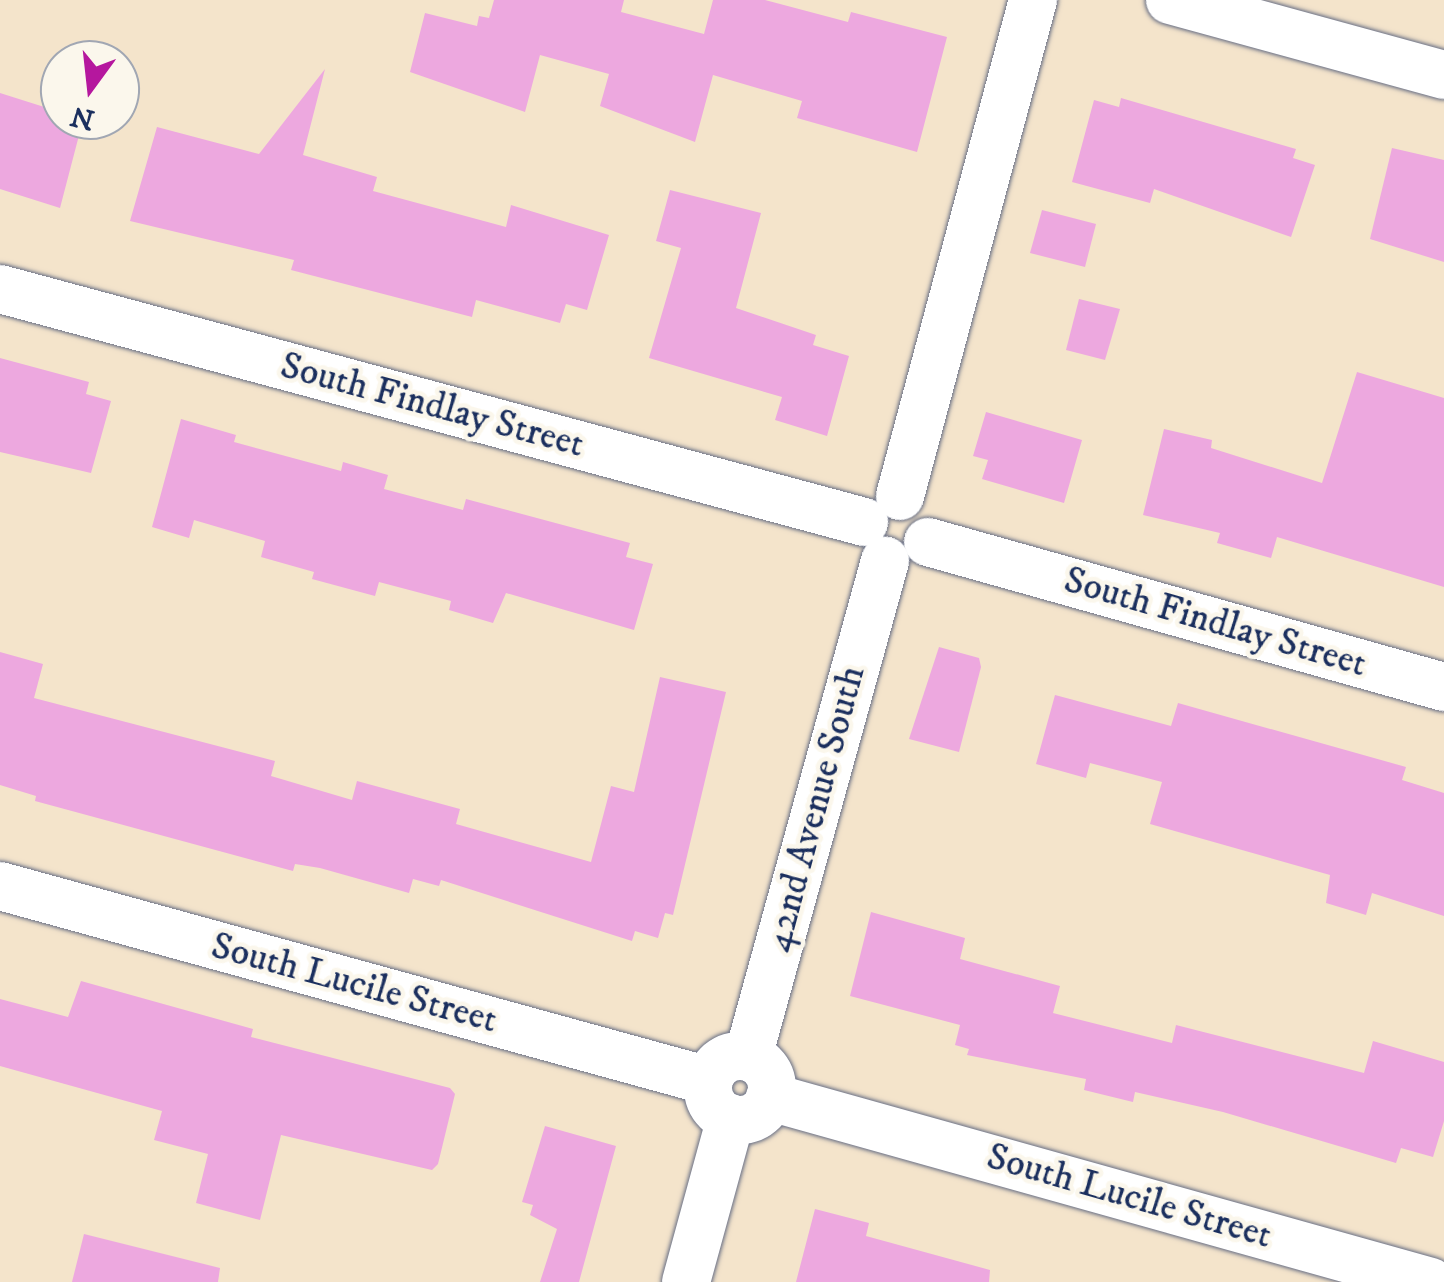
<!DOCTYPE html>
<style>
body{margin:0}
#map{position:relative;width:1444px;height:1282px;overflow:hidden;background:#f4e4cb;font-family:"IM FELL DW Pica",serif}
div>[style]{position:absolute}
.building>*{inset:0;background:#eda8df}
.roads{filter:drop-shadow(0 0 2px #676e84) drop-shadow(0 0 2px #676e84)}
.minor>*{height:48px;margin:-24px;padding:0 24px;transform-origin:24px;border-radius:24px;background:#fff}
.minor>.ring{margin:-24px;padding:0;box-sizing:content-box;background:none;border:48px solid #fff;border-radius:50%}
span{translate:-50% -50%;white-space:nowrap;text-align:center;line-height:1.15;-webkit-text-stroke:9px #fbf7ec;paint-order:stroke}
.street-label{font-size:38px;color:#1b2f5e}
.north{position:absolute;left:40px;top:40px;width:100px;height:100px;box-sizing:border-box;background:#fbf7ec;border:2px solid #a1a7b3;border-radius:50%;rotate:195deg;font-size:28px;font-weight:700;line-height:40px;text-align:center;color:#1b2f5e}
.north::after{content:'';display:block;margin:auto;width:35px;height:45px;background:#b5179e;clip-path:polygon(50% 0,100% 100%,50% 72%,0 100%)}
</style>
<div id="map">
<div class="building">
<div style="clip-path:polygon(494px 0,624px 0,621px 12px,704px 34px,713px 0,765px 0,848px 22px,851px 12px,947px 37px,917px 152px,797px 118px,802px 101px,713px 75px,695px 142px,600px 106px,609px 74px,540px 55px,525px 112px,410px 72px,425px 13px,477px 26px,479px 16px,489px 18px)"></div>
<div style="clip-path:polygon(325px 69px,303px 155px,377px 177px,373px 191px,506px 227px,511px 205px,609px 235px,587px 310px,566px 304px,560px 323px,476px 300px,472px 317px,291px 270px,294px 260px,130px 221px,157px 127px,259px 154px)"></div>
<div style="clip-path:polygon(0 93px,60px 112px,60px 120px,83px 120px,60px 208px,0 189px)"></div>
<div style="clip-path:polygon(1121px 98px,1296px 149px,1293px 158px,1315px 165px,1291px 237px,1154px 189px,1150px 203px,1072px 182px,1094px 100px,1119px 107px)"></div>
<div style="clip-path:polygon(1392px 148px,1444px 160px,1444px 262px,1370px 239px)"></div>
<div style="clip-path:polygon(670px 190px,761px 213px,736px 308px,816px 335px,813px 345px,849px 356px,827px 436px,775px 420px,782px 397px,649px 358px,681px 248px,656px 241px)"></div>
<div style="clip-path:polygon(1042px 210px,1096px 224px,1085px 267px,1030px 253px)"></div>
<div style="clip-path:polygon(1079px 299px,1120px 309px,1105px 360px,1066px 350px)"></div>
<div style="clip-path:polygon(0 358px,89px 382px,86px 394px,111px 401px,91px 473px,0 452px)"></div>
<div style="clip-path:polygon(1357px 372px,1444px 398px,1444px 587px,1277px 537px,1271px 558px,1217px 543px,1220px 533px,1143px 515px,1164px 429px,1212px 440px,1211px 448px,1322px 483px)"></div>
<div style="clip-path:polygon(986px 412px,1082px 440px,1064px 503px,982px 479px,988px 460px,973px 456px)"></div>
<div style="clip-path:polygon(181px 419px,236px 435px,234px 442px,341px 471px,343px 462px,388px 475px,384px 489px,463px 510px,466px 499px,630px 543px,626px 557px,653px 564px,634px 630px,506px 593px,493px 623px,449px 610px,451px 601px,379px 582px,375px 596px,312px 579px,314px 572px,261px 557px,265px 541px,194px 520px,189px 538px,152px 527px)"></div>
<div style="clip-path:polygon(939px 647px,979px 658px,981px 667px,959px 752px,909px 739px)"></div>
<div style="clip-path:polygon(0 652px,43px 664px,34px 698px,275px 761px,271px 776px,352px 800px,357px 781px,460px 809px,456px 824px,591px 862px,611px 786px,634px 792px,660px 677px,726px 692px,673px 915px,665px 913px,658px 938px,635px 931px,632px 941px,441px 880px,439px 886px,413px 879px,409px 893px,320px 868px,295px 864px,293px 871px,35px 801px,36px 796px,0 785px)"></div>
<div style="clip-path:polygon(1055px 695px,1171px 726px,1178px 703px,1406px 767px,1402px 780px,1444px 793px,1444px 916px,1372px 893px,1366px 915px,1326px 903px,1330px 875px,1150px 824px,1162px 782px,1090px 763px,1086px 778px,1036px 764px)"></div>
<div style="clip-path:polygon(871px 912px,965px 938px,960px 959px,1060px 986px,1053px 1013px,1172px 1043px,1176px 1025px,1364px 1073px,1373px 1041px,1444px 1062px,1444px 1121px,1433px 1157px,1401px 1148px,1396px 1163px,1223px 1112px,1135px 1092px,1133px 1102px,1084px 1090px,1086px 1079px,967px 1055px,969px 1049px,955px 1045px,960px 1025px,850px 996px)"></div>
<div style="clip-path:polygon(81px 981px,253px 1029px,251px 1037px,450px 1088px,455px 1094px,438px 1164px,432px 1170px,281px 1135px,260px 1220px,196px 1203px,208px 1154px,154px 1140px,162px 1111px,0 1066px,0 999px,68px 1017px)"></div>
<div style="clip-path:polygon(545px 1126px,616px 1146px,579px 1282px,540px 1282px,557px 1229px,530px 1215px,533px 1205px,522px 1202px)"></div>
<div style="clip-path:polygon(815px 1209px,869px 1223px,866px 1236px,990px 1270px,989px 1282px,796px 1282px)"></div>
<div style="clip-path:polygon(84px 1234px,220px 1268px,218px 1282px,72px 1282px)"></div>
</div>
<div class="roads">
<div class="minor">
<div style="left:1170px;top:0;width:284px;rotate:15.3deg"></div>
<div style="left:0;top:289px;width:895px;rotate:15.09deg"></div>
<div style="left:900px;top:496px;width:514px;rotate:-74.99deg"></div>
<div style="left:928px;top:542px;width:536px;rotate:15.7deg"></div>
<div style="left:0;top:886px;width:735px;rotate:15.38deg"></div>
<div class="ring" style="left:708px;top:1056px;width:16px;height:16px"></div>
<div style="left:748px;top:1057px;width:515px;rotate:-74.56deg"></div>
<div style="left:770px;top:1097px;width:686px;rotate:15.64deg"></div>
<div style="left:686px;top:1282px;width:170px;rotate:-74.7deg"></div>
</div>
</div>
<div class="street-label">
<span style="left:432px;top:406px;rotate:15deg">South Findlay Street</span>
<span style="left:1215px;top:623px;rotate:16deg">South Findlay Street</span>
<span style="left:816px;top:809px;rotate:-75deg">42nd Avenue South</span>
<span style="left:354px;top:984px;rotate:15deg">South Lucile Street</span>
<span style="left:1129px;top:1197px;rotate:16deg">South Lucile Street</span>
</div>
<div class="north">N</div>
</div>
